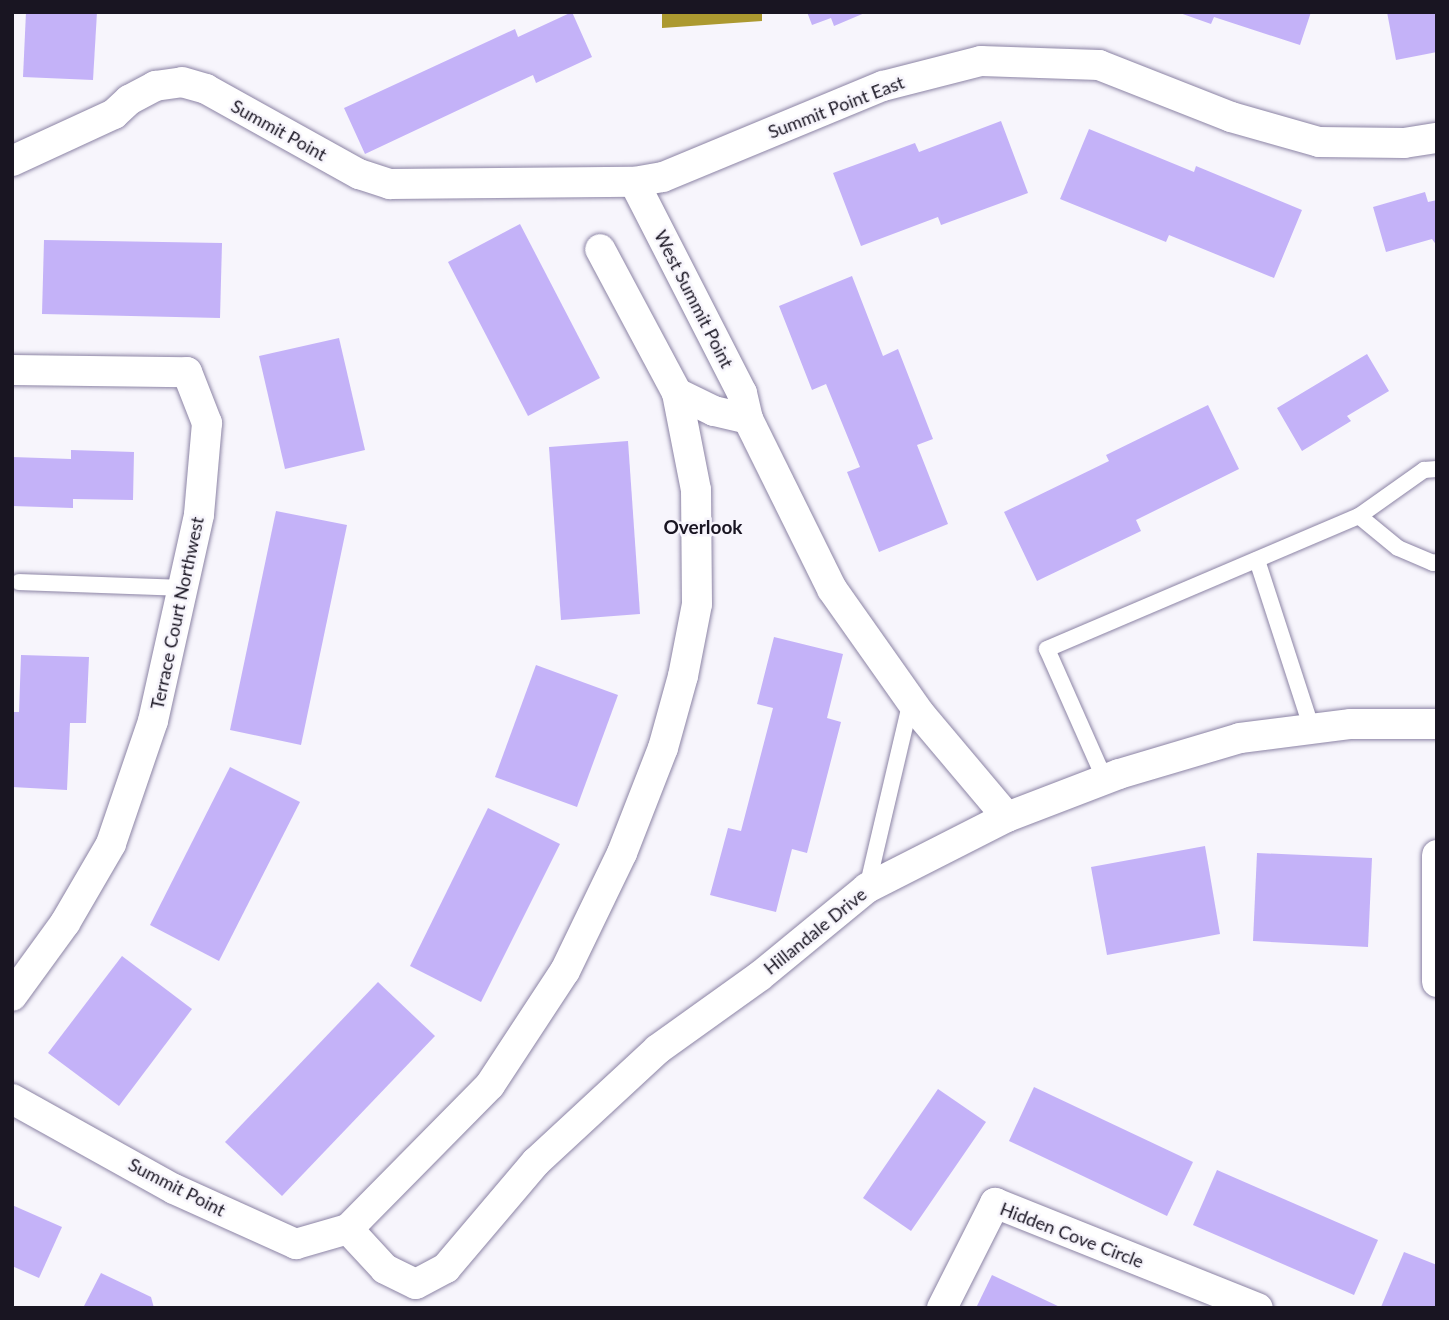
<!DOCTYPE html>
<style>
body{margin:0}
#map{position:relative;width:1449px;height:1320px;overflow:hidden;background:#f7f5fc;font-family:Lato,sans-serif}
div>[style]{position:absolute}
.water>*{inset:0;background:#ac9930}
.building>*{inset:0;background:#c4b2f8}
.roads{filter:drop-shadow(0 0 2px #8c84a5) drop-shadow(0 0 2px #8c84a5)}
.lane>*{height:16px;margin:-8px;padding:0 8px;transform-origin:8px;border-radius:8px;background:#fff}
.street>*{height:30px;margin:-15px;padding:0 15px;transform-origin:15px;border-radius:15px;background:#fff}
span{translate:-50% -50%;white-space:nowrap;text-align:center;line-height:1.15;-webkit-text-stroke:5px #f7f5fc;paint-order:stroke}
.street-label{font-size:18px;color:#191522}
.neighbourhood-label{font-size:19px;color:#191522;font-weight:700}
.frame{position:absolute;inset:0;border:14px solid #191522;pointer-events:none}
</style>
<div id="map">
<div class="water">
<div style="clip-path:polygon(662px 12px,762px 12px,762px 21px,662px 28px)"></div>
</div>
<div class="building">
<div style="clip-path:polygon(26px 12px,97px 12px,93px 80px,23px 77px)"></div>
<div style="clip-path:polygon(572px 12px,592px 57px,536px 83px,533px 75px,365px 154px,344px 108px,515px 29px,518px 37px)"></div>
<div style="clip-path:polygon(807px 12px,867px 12px,834px 26px,831px 18px,812px 25px)"></div>
<div style="clip-path:polygon(1177px 12px,1311px 12px,1300px 45px,1214px 17px,1211px 24px)"></div>
<div style="clip-path:polygon(1387px 12px,1437px 12px,1437px 52px,1396px 60px)"></div>
<div style="clip-path:polygon(1001px 121px,1028px 193px,941px 225px,938px 217px,861px 246px,833px 173px,915px 143px,919px 152px)"></div>
<div style="clip-path:polygon(1089px 129px,1194px 172px,1196px 166px,1302px 210px,1274px 278px,1169px 235px,1166px 242px,1060px 199px)"></div>
<div style="clip-path:polygon(1425px 192px,1428px 202px,1437px 200px,1437px 246px,1432px 239px,1386px 252px,1373px 207px)"></div>
<div style="clip-path:polygon(520px 224px,600px 378px,528px 416px,448px 262px)"></div>
<div style="clip-path:polygon(44px 240px,222px 243px,220px 318px,42px 314px)"></div>
<div style="clip-path:polygon(852px 276px,883px 356px,898px 349px,933px 439px,917px 445px,948px 524px,879px 552px,847px 472px,860px 467px,826px 384px,812px 390px,779px 306px)"></div>
<div style="clip-path:polygon(339px 338px,365px 450px,285px 469px,259px 356px)"></div>
<div style="clip-path:polygon(1367px 354px,1389px 391px,1347px 416px,1351px 421px,1302px 451px,1277px 408px)"></div>
<div style="clip-path:polygon(1208px 405px,1239px 469px,1136px 520px,1141px 531px,1037px 581px,1004px 512px,1109px 461px,1106px 455px)"></div>
<div style="clip-path:polygon(628px 441px,640px 614px,561px 620px,549px 447px)"></div>
<div style="clip-path:polygon(71px 450px,134px 452px,133px 500px,73px 499px,73px 508px,12px 506px,12px 457px,71px 459px)"></div>
<div style="clip-path:polygon(276px 511px,347px 525px,301px 745px,230px 730px)"></div>
<div style="clip-path:polygon(774px 637px,843px 654px,827px 718px,841px 722px,807px 853px,792px 849px,776px 912px,710px 895px,728px 828px,741px 831px,773px 708px,757px 704px)"></div>
<div style="clip-path:polygon(21px 655px,89px 657px,86px 723px,70px 723px,67px 790px,12px 787px,12px 712px,19px 712px)"></div>
<div style="clip-path:polygon(536px 665px,618px 695px,577px 807px,495px 777px)"></div>
<div style="clip-path:polygon(230px 767px,300px 802px,219px 961px,150px 925px)"></div>
<div style="clip-path:polygon(488px 808px,560px 844px,481px 1002px,410px 966px)"></div>
<div style="clip-path:polygon(1205px 846px,1220px 934px,1107px 955px,1091px 867px)"></div>
<div style="clip-path:polygon(1257px 853px,1372px 858px,1368px 947px,1253px 941px)"></div>
<div style="clip-path:polygon(122px 956px,192px 1009px,119px 1106px,48px 1053px)"></div>
<div style="clip-path:polygon(378px 982px,435px 1036px,282px 1196px,225px 1142px)"></div>
<div style="clip-path:polygon(1034px 1087px,1193px 1162px,1167px 1216px,1009px 1141px)"></div>
<div style="clip-path:polygon(938px 1089px,986px 1122px,911px 1231px,863px 1198px)"></div>
<div style="clip-path:polygon(1217px 1170px,1378px 1240px,1354px 1295px,1193px 1225px)"></div>
<div style="clip-path:polygon(12px 1205px,62px 1227px,39px 1278px,12px 1266px)"></div>
<div style="clip-path:polygon(1404px 1252px,1437px 1265px,1437px 1308px,1381px 1307px)"></div>
<div style="clip-path:polygon(101px 1273px,151px 1297px,154px 1308px,83px 1308px)"></div>
<div style="clip-path:polygon(992px 1275px,1062px 1308px,976px 1308px)"></div>
</div>
<div class="roads">
<div class="lane">
<div style="left:1359px;top:516px;width:50px;rotate:39.4deg"></div>
<div style="left:1398px;top:548px;width:38px;rotate:23deg"></div>
<div style="left:1433px;top:563px;width:4px;rotate:-14deg"></div>
<div style="left:1257px;top:560px;width:178px;rotate:72deg"></div>
<div style="left:19px;top:582px;width:165px;rotate:2.1deg"></div>
<div style="left:1105px;top:780px;width:143px;rotate:-113.9deg"></div>
<div style="left:1047px;top:649px;width:339px;rotate:-23.1deg"></div>
<div style="left:1359px;top:516px;width:80px;rotate:-35.3deg"></div>
<div style="left:1424px;top:470px;width:13px;rotate:-4deg"></div>
<div style="left:867px;top:888px;width:193px;rotate:-76.8deg"></div>
</div>
<div class="street">
<div style="left:12px;top:161px;width:112px;rotate:-24.7deg"></div>
<div style="left:114px;top:114px;width:21px;rotate:-43deg"></div>
<div style="left:129px;top:100px;width:30px;rotate:-28deg"></div>
<div style="left:155px;top:86px;width:27px;rotate:-8deg"></div>
<div style="left:182px;top:82px;width:25px;rotate:16deg"></div>
<div style="left:206px;top:89px;width:175px;rotate:29.1deg"></div>
<div style="left:359px;top:174px;width:33px;rotate:18deg"></div>
<div style="left:390px;top:184px;width:244px;rotate:-0.5deg"></div>
<div style="left:634px;top:182px;width:29px;rotate:-10deg"></div>
<div style="left:663px;top:177px;width:238px;rotate:-22.5deg"></div>
<div style="left:883px;top:86px;width:101px;rotate:-14.3deg"></div>
<div style="left:981px;top:61px;width:118px;rotate:1.9deg"></div>
<div style="left:1099px;top:65px;width:142px;rotate:21.5deg"></div>
<div style="left:1231px;top:117px;width:91px;rotate:15.9deg"></div>
<div style="left:1319px;top:142px;width:85px;rotate:0.7deg"></div>
<div style="left:1404px;top:143px;width:33px;rotate:-9deg"></div>
<div style="left:634px;top:182px;width:237px;rotate:62.9deg"></div>
<div style="left:742px;top:393px;width:27px;rotate:77deg"></div>
<div style="left:12px;top:370px;width:175px;rotate:0.7deg"></div>
<div style="left:187px;top:372px;width:55px;rotate:68.6deg"></div>
<div style="left:207px;top:423px;width:92px;rotate:95deg"></div>
<div style="left:199px;top:515px;width:211px;rotate:102.6deg"></div>
<div style="left:153px;top:721px;width:130px;rotate:108.9deg"></div>
<div style="left:111px;top:844px;width:91px;rotate:120.2deg"></div>
<div style="left:65px;top:923px;width:90px;rotate:126deg"></div>
<div style="left:677px;top:393px;width:41px;rotate:25.9deg"></div>
<div style="left:714px;top:411px;width:35px;rotate:13deg"></div>
<div style="left:748px;top:419px;width:190px;rotate:63.7deg"></div>
<div style="left:832px;top:589px;width:154px;rotate:54.8deg"></div>
<div style="left:921px;top:715px;width:133px;rotate:49.9deg"></div>
<div style="left:1437px;top:855px;width:127px;rotate:90deg"></div>
<div style="left:12px;top:1099px;width:185px;rotate:29.1deg"></div>
<div style="left:174px;top:1189px;width:134px;rotate:24.3deg"></div>
<div style="left:296px;top:1244px;width:54px;rotate:-16.1deg"></div>
<div style="left:348px;top:1229px;width:202px;rotate:-45.4deg"></div>
<div style="left:490px;top:1085px;width:136px;rotate:-56.7deg"></div>
<div style="left:565px;top:971px;width:131px;rotate:-64.2deg"></div>
<div style="left:622px;top:853px;width:113px;rotate:-68.7deg"></div>
<div style="left:663px;top:748px;width:75px;rotate:-74.5deg"></div>
<div style="left:683px;top:676px;width:73px;rotate:-79deg"></div>
<div style="left:697px;top:604px;width:114px;rotate:-90.5deg"></div>
<div style="left:696px;top:490px;width:99px;rotate:-101.1deg"></div>
<div style="left:677px;top:393px;width:163px;rotate:-118.1deg"></div>
<div style="left:348px;top:1229px;width:54px;rotate:47.2deg"></div>
<div style="left:385px;top:1269px;width:34px;rotate:26deg"></div>
<div style="left:416px;top:1284px;width:34px;rotate:-28deg"></div>
<div style="left:446px;top:1268px;width:139px;rotate:-49.7deg"></div>
<div style="left:536px;top:1162px;width:166px;rotate:-42.8deg"></div>
<div style="left:658px;top:1049px;width:125px;rotate:-35.6deg"></div>
<div style="left:760px;top:976px;width:139px;rotate:-39.4deg"></div>
<div style="left:867px;top:888px;width:157px;rotate:-26.9deg"></div>
<div style="left:1007px;top:817px;width:120px;rotate:-21deg"></div>
<div style="left:1119px;top:774px;width:126px;rotate:-16.6deg"></div>
<div style="left:1240px;top:738px;width:112px;rotate:-7.2deg"></div>
<div style="left:1351px;top:724px;width:86px"></div>
<div style="left:942px;top:1308px;width:118px;rotate:-63.2deg"></div>
<div style="left:995px;top:1203px;width:283px;rotate:21.8deg"></div>
</div>
</div>
<div class="street-label">
<span style="left:836px;top:107px;rotate:-21deg">Summit Point East</span>
<span style="left:279px;top:130px;rotate:29deg">Summit Point</span>
<span style="left:694px;top:299px;rotate:63deg">West Summit Point</span>
<span style="left:177px;top:613px;rotate:-78deg">Terrace Court Northwest</span>
<span style="left:815px;top:931px;rotate:-39deg">Hillandale Drive</span>
<span style="left:177px;top:1187px;rotate:27deg">Summit Point</span>
<span style="left:1072px;top:1235px;rotate:21deg">Hidden Cove Circle</span>
</div>
<div class="neighbourhood-label">
<span style="left:703px;top:527px">Overlook</span>
</div>
<div class="frame"></div>
</div>
